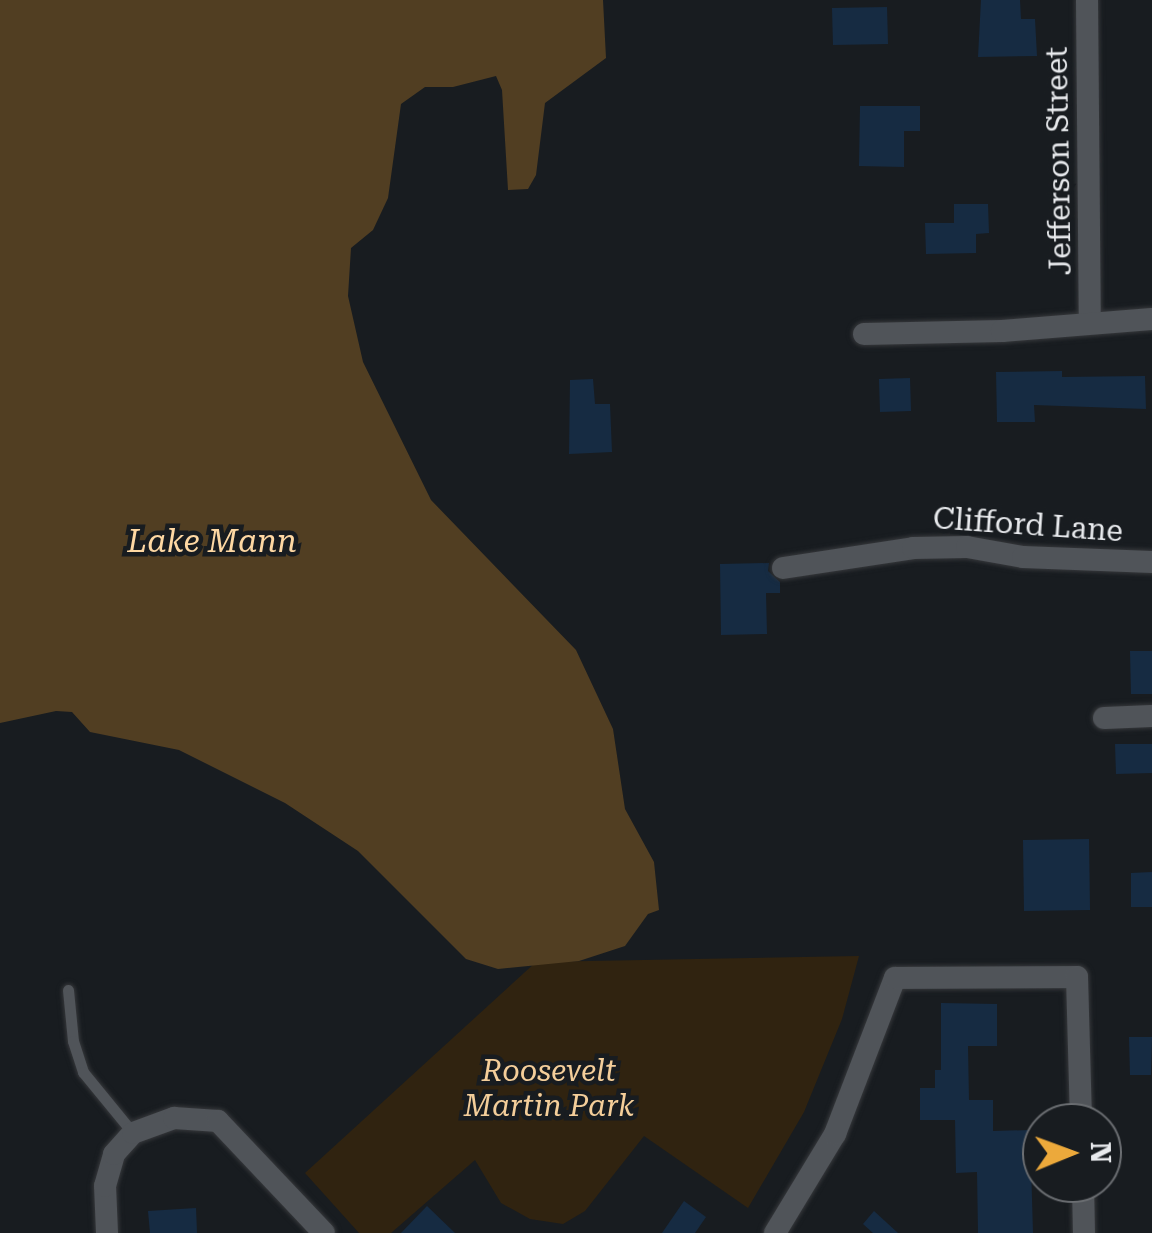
<!DOCTYPE html>
<style>
body{margin:0}
#map{position:relative;width:1152px;height:1233px;overflow:hidden;background:#181c20;font-family:"Roboto Serif",serif}
div>[style]{position:absolute}
.green>*{inset:0;background:#302310}
.water>*{inset:0;background:#513e22}
.building>*{inset:0;background:#162b42}
.roads{filter:drop-shadow(0 0 2px #36383b) drop-shadow(0 0 2px #36383b)}
.lane>*{height:11px;margin:-5.5px;padding:0 5.5px;transform-origin:5.5px;border-radius:5.5px;background:#505459}
.street>*{height:22px;margin:-11px;padding:0 11px;transform-origin:11px;border-radius:11px;background:#505459}
span{translate:-50% -50%;white-space:nowrap;text-align:center;line-height:1.15;-webkit-text-stroke:9px #181c20;paint-order:stroke}
.street-label{font-size:30px;color:#e8eaed}
.park-label{font-size:30px;color:#f4ce9a;font-style:italic}
.water-label{font-size:32px;color:#fed8a3;font-style:italic}
.north{position:absolute;left:1022px;top:1103px;width:100px;height:100px;box-sizing:border-box;background:#181c20;border:2px solid #6b6e72;border-radius:50%;rotate:89deg;font-size:28px;font-weight:700;line-height:40px;text-align:center;color:#e8eaed}
.north::after{content:'';display:block;margin:auto;width:35px;height:45px;background:#eca93b;clip-path:polygon(50% 0,100% 100%,50% 72%,0 100%)}
</style>
<div id="map">
<div class="green">
<div style="clip-path:polygon(859px 956px,842px 1019px,804px 1112px,748px 1208px,644px 1136px,585px 1211px,563px 1224px,530px 1219px,501px 1203px,475px 1160px,391px 1233px,359px 1233px,305px 1173px,536px 962px)"></div>
</div>
<div class="water">
<div style="clip-path:polygon(0 0,603px 0,606px 58px,545px 103px,536px 175px,528px 189px,508px 190px,502px 90px,496px 76px,453px 87px,425px 87px,401px 104px,388px 198px,373px 230px,351px 248px,348px 296px,363px 362px,431px 500px,576px 650px,613px 729px,625px 809px,654px 862px,659px 910px,648px 914px,625px 946px,579px 961px,498px 969px,466px 959px,358px 851px,285px 803px,179px 750px,90px 732px,72px 712px,56px 711px,0 723px)"></div>
</div>
<div class="building">
<div style="clip-path:polygon(981px 0,1020px 0,1021px 19px,1035px 19px,1037px 56px,978px 57px)"></div>
<div style="clip-path:polygon(887px 7px,888px 44px,833px 45px,832px 8px)"></div>
<div style="clip-path:polygon(860px 106px,920px 106px,920px 131px,904px 131px,904px 167px,859px 166px)"></div>
<div style="clip-path:polygon(954px 204px,988px 204px,989px 233px,976px 234px,976px 253px,926px 254px,925px 223px,954px 223px)"></div>
<div style="clip-path:polygon(1062px 371px,1062px 377px,1145px 376px,1146px 409px,1034px 405px,1035px 422px,997px 422px,996px 372px)"></div>
<div style="clip-path:polygon(910px 378px,911px 411px,880px 412px,879px 379px)"></div>
<div style="clip-path:polygon(593px 379px,595px 404px,610px 404px,612px 452px,569px 454px,570px 380px)"></div>
<div style="clip-path:polygon(769px 563px,768px 571px,780px 582px,780px 593px,766px 593px,767px 634px,721px 635px,720px 564px)"></div>
<div style="clip-path:polygon(1130px 651px,1152px 651px,1152px 694px,1131px 694px)"></div>
<div style="clip-path:polygon(1115px 744px,1152px 744px,1152px 773px,1116px 774px)"></div>
<div style="clip-path:polygon(1089px 839px,1090px 910px,1024px 911px,1023px 840px)"></div>
<div style="clip-path:polygon(1152px 872px,1152px 907px,1131px 907px,1131px 873px)"></div>
<div style="clip-path:polygon(941px 1003px,997px 1004px,997px 1046px,968px 1046px,969px 1100px,993px 1100px,993px 1131px,1030px 1130px,1033px 1233px,978px 1233px,977px 1172px,956px 1173px,955px 1120px,920px 1120px,920px 1088px,935px 1088px,935px 1070px,941px 1070px)"></div>
<div style="clip-path:polygon(1129px 1037px,1152px 1037px,1151px 1075px,1130px 1075px)"></div>
<div style="clip-path:polygon(684px 1201px,706px 1217px,695px 1233px,662px 1233px)"></div>
<div style="clip-path:polygon(427px 1206px,455px 1233px,401px 1233px)"></div>
<div style="clip-path:polygon(196px 1208px,197px 1233px,150px 1233px,148px 1211px)"></div>
<div style="clip-path:polygon(874px 1211px,898px 1233px,873px 1233px,863px 1224px)"></div>
</div>
<div class="roads">
<div class="lane">
<div style="left:68px;top:990px;width:51px;rotate:84.4deg"></div>
<div style="left:73px;top:1041px;width:33px;rotate:72deg"></div>
<div style="left:83px;top:1072px;width:79px;rotate:50.7deg"></div>
</div>
<div class="street">
<div style="left:1087px;top:0;width:322px;rotate:89.5deg"></div>
<div style="left:864px;top:334px;width:138px;rotate:-1.2deg"></div>
<div style="left:1002px;top:331px;width:150px;rotate:-4.6deg"></div>
<div style="left:783px;top:568px;width:132px;rotate:-8.7deg"></div>
<div style="left:913px;top:548px;width:54px;rotate:-1.1deg"></div>
<div style="left:967px;top:547px;width:57px;rotate:10.1deg"></div>
<div style="left:1023px;top:557px;width:129px;rotate:2.2deg"></div>
<div style="left:1104px;top:718px;width:48px;rotate:-2.4deg"></div>
<div style="left:1083px;top:1183px;width:50px;rotate:88.9deg"></div>
<div style="left:107px;top:1233px;width:47px;rotate:-92.4deg"></div>
<div style="left:105px;top:1186px;width:33px;rotate:-74deg"></div>
<div style="left:114px;top:1154px;width:28px;rotate:-48deg"></div>
<div style="left:133px;top:1133px;width:44px;rotate:-20.1deg"></div>
<div style="left:174px;top:1118px;width:44px;rotate:3.9deg"></div>
<div style="left:218px;top:1121px;width:154px;rotate:46.6deg"></div>
<div style="left:775px;top:1233px;width:116px;rotate:-58.8deg"></div>
<div style="left:835px;top:1134px;width:167px;rotate:-69deg"></div>
<div style="left:895px;top:978px;width:182px;rotate:-0.3deg"></div>
<div style="left:1077px;top:977px;width:146px;rotate:88.4deg"></div>
</div>
</div>
<div class="street-label">
<span style="left:1059px;top:161px;rotate:-91deg">Jefferson Street</span>
<span style="left:1028px;top:525px;rotate:4deg">Clifford Lane</span>
</div>
<div class="park-label">
<span style="left:549px;top:1088px">Roosevelt<br>Martin Park</span>
</div>
<div class="water-label">
<span style="left:212px;top:541px">Lake Mann</span>
</div>
<div class="north">N</div>
</div>
